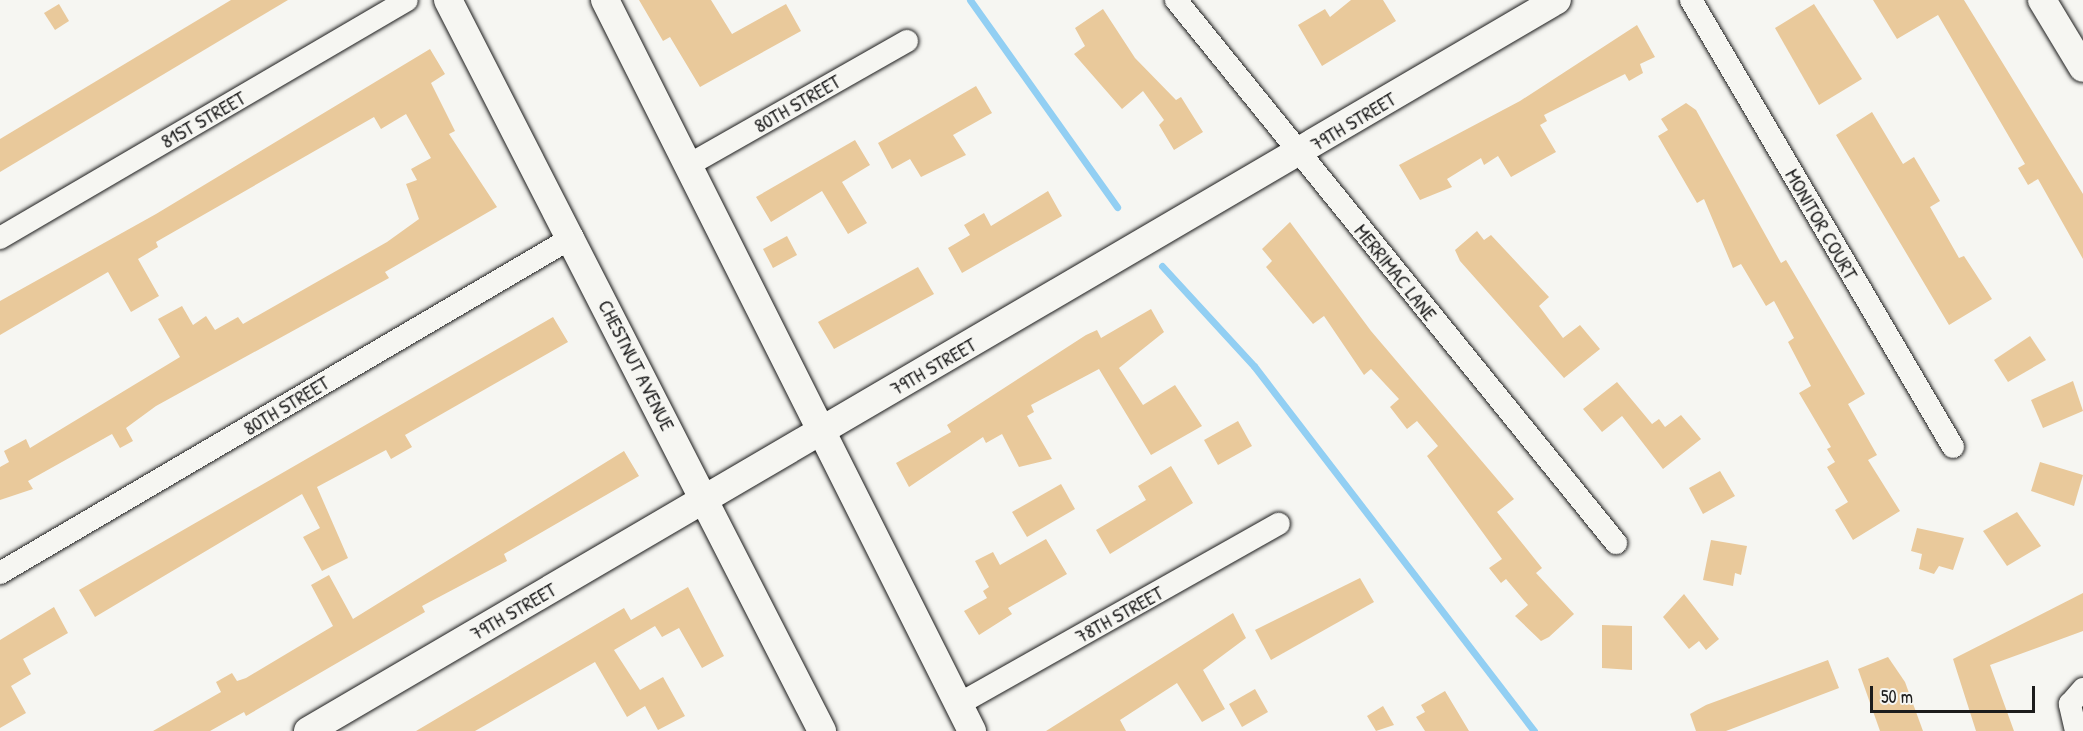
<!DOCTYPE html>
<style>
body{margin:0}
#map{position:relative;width:2083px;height:731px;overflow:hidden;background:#f6f6f2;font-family:"Patrick Hand",sans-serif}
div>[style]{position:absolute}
.stream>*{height:7px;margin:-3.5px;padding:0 3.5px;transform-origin:3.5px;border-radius:3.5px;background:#92cff3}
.building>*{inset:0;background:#e9c99b}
.roads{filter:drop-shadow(0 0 2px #1c1c1c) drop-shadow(0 0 2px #1c1c1c)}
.minor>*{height:22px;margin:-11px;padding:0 11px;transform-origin:11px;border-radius:11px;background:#f6f6f2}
.tertiary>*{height:28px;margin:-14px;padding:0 14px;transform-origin:14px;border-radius:14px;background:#f6f6f2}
span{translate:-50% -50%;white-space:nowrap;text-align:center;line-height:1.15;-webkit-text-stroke:4.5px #f6f6f2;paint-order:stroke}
.street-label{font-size:20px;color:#1c1c1c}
.scale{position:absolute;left:1870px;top:686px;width:165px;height:27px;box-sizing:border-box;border:3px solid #1c1c1c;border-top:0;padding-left:8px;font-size:18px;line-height:21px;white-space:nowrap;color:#1c1c1c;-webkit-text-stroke:4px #f6f6f2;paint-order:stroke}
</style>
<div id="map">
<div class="stream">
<div style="left:970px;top:0;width:254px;rotate:54.6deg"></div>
<div style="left:1162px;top:266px;width:136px;rotate:47.4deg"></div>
<div style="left:1254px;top:366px;width:460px;rotate:52.5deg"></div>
</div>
<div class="building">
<div style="clip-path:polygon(231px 0,288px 0,0 172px,0 139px)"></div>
<div style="clip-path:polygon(639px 0,711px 0,732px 34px,786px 4px,801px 31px,700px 87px,670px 37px,663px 41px)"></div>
<div style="clip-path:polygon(1351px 0,1383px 0,1396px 21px,1322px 66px,1298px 25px,1325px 9px,1330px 17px)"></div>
<div style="clip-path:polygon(1873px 0,1964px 0,2083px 194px,2083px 259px,2038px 179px,2028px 185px,2018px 168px,2025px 164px,1938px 15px,1897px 39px)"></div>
<div style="clip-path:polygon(59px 4px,69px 21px,55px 30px,44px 13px)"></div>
<div style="clip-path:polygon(1814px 4px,1862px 79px,1819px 105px,1775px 28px)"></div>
<div style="clip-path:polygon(1103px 9px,1135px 58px,1176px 100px,1181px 97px,1203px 132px,1174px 150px,1159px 125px,1164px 120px,1143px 91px,1122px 109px,1074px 54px,1085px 46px,1075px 28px)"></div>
<div style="clip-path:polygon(1637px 25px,1655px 57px,1640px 64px,1643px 73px,1629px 81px,1625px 74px,1544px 115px,1547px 121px,1540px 125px,1556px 152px,1511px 177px,1498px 156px,1484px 165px,1481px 158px,1447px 179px,1452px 187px,1420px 200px,1399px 165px,1520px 101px)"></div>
<div style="clip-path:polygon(430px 49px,445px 74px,431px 83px,455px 131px,449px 134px,497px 207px,385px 272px,389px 278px,156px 406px,126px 428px,133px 441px,120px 448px,112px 434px,28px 481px,33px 489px,0 500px,0 467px,9px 462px,4px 451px,26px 439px,30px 448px,180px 357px,158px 319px,182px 306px,193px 325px,206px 316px,215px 330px,238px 317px,243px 324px,387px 242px,419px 219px,406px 184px,417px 180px,411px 169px,431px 158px,406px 114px,381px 129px,374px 117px,156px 242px,158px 247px,138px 259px,159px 296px,131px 312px,108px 272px,0 335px,0 301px,156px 214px)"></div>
<div style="clip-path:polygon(976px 86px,992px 113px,953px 135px,966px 155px,921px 177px,910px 159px,892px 169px,878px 143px)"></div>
<div style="clip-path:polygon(1686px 103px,1696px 110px,1781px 263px,1786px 260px,1865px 394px,1848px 404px,1877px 455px,1868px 460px,1900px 511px,1853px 540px,1835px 510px,1848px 502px,1827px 467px,1835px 462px,1827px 449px,1831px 447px,1799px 393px,1811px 386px,1788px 342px,1794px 338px,1774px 301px,1766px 306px,1741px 264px,1733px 268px,1704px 199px,1697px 203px,1658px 136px,1668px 130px,1661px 119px)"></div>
<div style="clip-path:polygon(1872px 112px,1903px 164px,1914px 157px,1940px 201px,1930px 207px,1959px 258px,1964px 256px,1992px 299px,1949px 325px,1836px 135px)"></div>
<div style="clip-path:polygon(855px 140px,870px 165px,842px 182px,867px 223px,848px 234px,822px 191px,771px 222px,756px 197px)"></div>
<div style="clip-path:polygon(1048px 191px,1062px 216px,962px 273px,948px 248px,970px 235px,964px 225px,984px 213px,991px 226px)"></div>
<div style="clip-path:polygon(1290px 222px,1371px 331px,1514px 499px,1497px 512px,1542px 568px,1536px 573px,1574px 614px,1549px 637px,1541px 641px,1515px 616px,1528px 605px,1506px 579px,1501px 583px,1489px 568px,1502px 559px,1427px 456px,1438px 446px,1417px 421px,1407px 429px,1390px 407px,1399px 399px,1371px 369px,1364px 375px,1324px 316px,1313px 324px,1266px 267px,1272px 261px,1262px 249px)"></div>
<div style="clip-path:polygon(1477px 231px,1484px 240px,1491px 235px,1549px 297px,1539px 306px,1563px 338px,1580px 325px,1600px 349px,1564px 378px,1460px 261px,1455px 250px)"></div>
<div style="clip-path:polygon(787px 236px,797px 255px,773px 268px,763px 249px)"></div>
<div style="clip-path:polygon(918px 267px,934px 294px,834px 349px,818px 322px)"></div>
<div style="clip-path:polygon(1151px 309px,1164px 332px,1119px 368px,1143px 405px,1175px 385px,1202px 426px,1151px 455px,1099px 369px,1031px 405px,1034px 412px,1027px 416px,1052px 459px,1019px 467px,1002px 434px,986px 443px,983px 437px,909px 487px,896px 463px,951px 432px,947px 425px,1086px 335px,1097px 330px,1101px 338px)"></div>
<div style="clip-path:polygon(553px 317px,568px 342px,405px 435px,412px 447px,391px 459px,386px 450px,317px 487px,348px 558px,322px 571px,303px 537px,320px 528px,302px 494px,95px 617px,79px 590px)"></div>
<div style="clip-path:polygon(2030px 336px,2046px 360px,2008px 382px,1994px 360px)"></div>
<div style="clip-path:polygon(2073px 381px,2083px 411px,2043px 428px,2031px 400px)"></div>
<div style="clip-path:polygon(1617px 382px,1652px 424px,1659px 419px,1665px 427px,1681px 415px,1701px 439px,1663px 469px,1622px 416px,1602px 432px,1583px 409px)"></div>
<div style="clip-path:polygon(1238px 421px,1252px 446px,1218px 465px,1204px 440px)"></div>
<div style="clip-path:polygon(624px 451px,639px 476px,504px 554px,507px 561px,422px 606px,425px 612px,246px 716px,244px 712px,210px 731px,153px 731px,221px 692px,216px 682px,232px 673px,237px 681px,246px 678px,333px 626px,311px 585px,329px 575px,353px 619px)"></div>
<div style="clip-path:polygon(2040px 462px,2083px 475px,2074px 506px,2031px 491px)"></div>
<div style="clip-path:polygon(1171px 466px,1193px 503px,1110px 554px,1096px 530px,1146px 500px,1138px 486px)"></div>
<div style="clip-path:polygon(1720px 471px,1735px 496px,1703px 514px,1689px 488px)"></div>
<div style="clip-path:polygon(1061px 484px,1075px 509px,1027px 537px,1012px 512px)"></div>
<div style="clip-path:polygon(2017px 512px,2041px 546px,2007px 566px,1983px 531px)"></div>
<div style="clip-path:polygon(1917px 528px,1964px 538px,1953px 570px,1939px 566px,1934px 574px,1919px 569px,1922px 554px,1911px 551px)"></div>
<div style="clip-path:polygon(1046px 539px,1067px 574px,1008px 608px,1012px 614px,979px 635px,964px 611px,987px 598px,983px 591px,989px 587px,975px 561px,993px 552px,1000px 565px)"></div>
<div style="clip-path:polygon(1711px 540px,1747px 546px,1741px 575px,1735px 573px,1733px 586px,1703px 580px)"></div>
<div style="clip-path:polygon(1360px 578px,1374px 602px,1271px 660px,1255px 630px)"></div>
<div style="clip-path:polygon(688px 587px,724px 656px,702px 668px,679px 628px,662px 637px,655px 626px,614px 650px,640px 690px,663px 677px,685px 716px,658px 730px,645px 706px,627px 717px,595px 662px,475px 731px,416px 731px,624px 608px,631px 620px)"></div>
<div style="clip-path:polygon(2083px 593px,2083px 631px,1990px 665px,2014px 731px,1976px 731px,1953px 659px)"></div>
<div style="clip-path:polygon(1684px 594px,1719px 639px,1706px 650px,1699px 641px,1689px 649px,1663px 617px)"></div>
<div style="clip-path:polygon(54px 607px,68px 633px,23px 659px,31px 674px,11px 686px,26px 713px,0 728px,0 640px)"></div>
<div style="clip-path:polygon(1233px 613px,1246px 638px,1203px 670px,1225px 709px,1202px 722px,1177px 683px,1120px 720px,1126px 731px,1046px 731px)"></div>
<div style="clip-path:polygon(1602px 625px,1632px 626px,1632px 670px,1602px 668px)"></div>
<div style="clip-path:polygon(1888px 657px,1905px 682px,1923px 731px,1880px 731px,1858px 669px)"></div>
<div style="clip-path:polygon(1828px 660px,1839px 688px,1726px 731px,1696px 731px,1690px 714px,1706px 705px)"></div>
<div style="clip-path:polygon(1255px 689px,1268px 712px,1242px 727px,1229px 704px)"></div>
<div style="clip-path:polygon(1445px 691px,1469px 731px,1425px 731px,1416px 717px,1425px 712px,1421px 705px)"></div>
<div style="clip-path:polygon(1383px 706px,1394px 725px,1376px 731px,1367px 716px)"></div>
</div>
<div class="roads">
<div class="minor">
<div style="left:1176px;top:0;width:699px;rotate:50.98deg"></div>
<div style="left:1691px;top:0;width:518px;rotate:59.62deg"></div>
<div style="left:687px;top:166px;width:253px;rotate:-29.6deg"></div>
<div style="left:0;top:238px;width:471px;rotate:-30.3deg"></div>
<div style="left:0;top:573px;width:664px;rotate:-30.39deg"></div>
<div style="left:959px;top:704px;width:367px;rotate:-29.4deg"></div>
<div style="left:2076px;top:731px;width:28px;rotate:-103deg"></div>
<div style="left:2070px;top:704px;width:20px;rotate:-49deg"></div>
</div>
<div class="tertiary">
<div style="left:448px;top:0;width:821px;rotate:62.9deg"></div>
<div style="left:605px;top:0;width:818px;rotate:63.34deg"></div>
<div style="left:2042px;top:0;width:79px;rotate:58.9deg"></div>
<div style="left:308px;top:731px;width:1447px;rotate:-30.34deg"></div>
</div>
</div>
<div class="street-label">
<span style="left:797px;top:103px;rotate:-30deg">80TH STREET</span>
<span style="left:203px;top:119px;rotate:-30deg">81ST STREET</span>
<span style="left:1353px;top:121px;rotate:-31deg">79TH STREET</span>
<span style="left:1822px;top:224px;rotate:60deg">MONITOR COURT</span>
<span style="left:1396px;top:272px;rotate:51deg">MERRIMAC LANE</span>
<span style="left:637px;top:365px;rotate:63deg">CHESTNUT AVENUE</span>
<span style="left:933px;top:366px;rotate:-30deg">79TH STREET</span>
<span style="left:286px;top:405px;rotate:-31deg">80TH STREET</span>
<span style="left:513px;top:611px;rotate:-30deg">79TH STREET</span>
<span style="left:1119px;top:614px;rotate:-29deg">78TH STREET</span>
</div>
<div class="scale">50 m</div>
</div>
